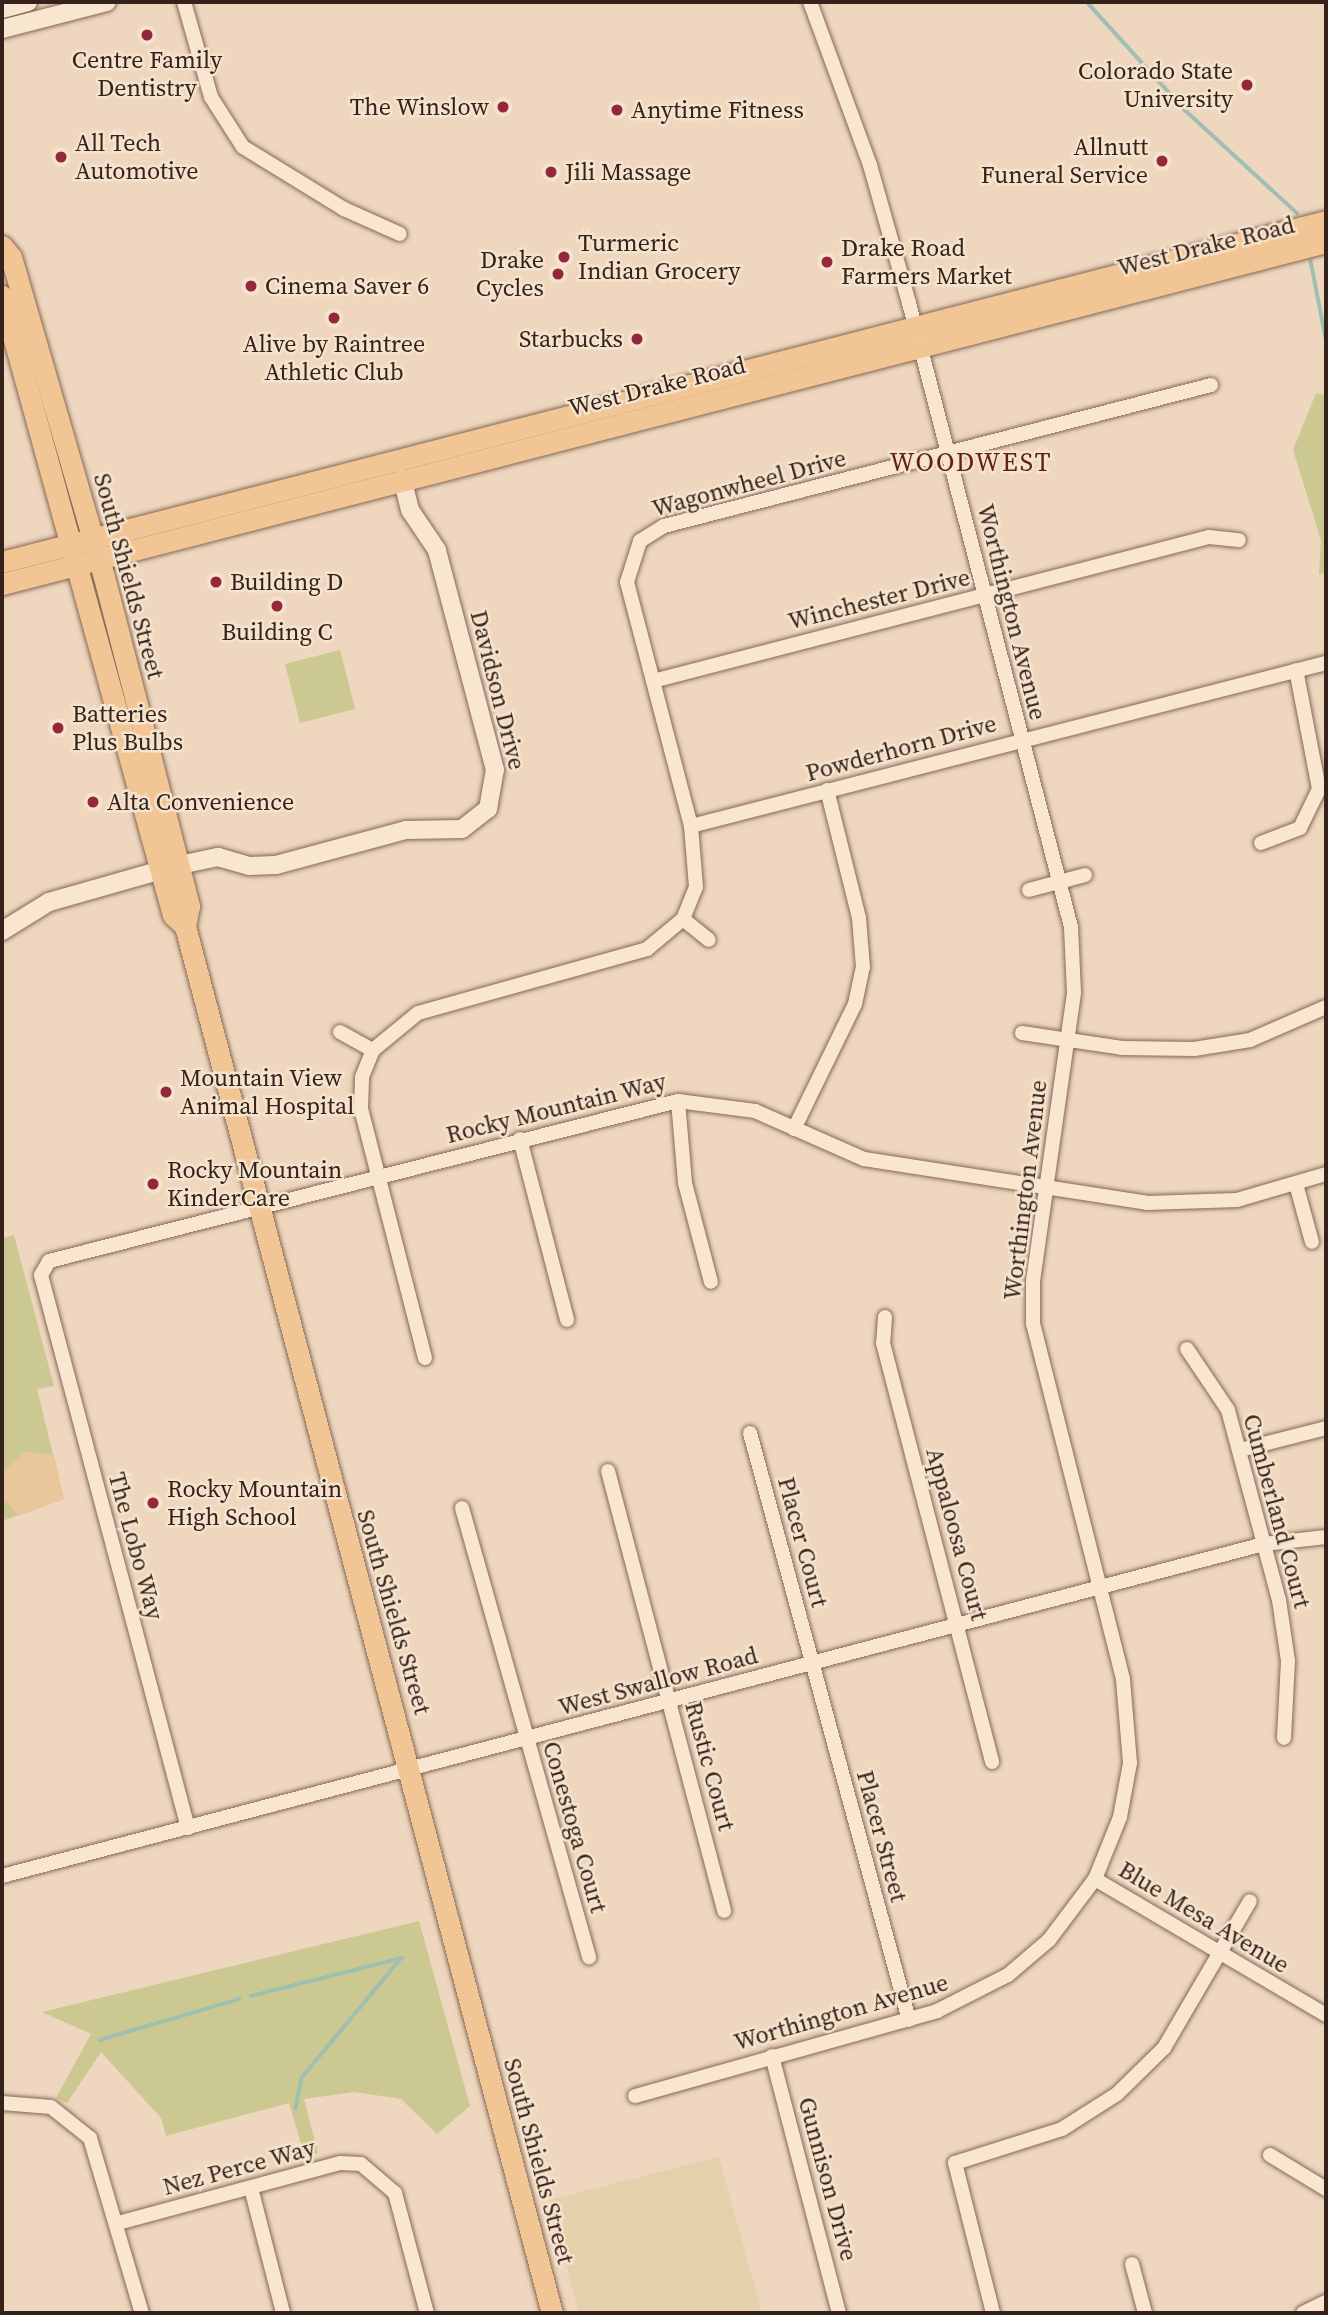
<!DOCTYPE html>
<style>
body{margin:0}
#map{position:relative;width:1328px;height:2315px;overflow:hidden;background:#eed7be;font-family:"Source Serif 4",serif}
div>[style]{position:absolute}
.farmland>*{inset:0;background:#e3d1ab}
.green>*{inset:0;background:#cbc892}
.sand>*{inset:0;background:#eac79a}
.stream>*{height:3.5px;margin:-1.75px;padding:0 1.75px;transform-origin:1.75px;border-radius:1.75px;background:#a1bfb1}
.roads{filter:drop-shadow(0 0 2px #856857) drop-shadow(0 0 2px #856857)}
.minor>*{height:14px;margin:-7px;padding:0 7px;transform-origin:7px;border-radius:7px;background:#f9e6d0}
.tertiary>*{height:18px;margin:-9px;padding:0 9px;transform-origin:9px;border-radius:9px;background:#f9e6d0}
.primary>*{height:21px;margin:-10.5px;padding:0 10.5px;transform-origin:10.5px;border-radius:10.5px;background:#f2c594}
.dots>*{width:19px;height:19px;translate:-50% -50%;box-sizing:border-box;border:4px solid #f5e3cd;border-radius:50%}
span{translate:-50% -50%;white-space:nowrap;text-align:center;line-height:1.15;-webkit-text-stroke:5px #f5e3cd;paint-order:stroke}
.poi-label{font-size:24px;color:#35231b}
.right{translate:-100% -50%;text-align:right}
.left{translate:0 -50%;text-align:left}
.street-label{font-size:24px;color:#35231b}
.neighbourhood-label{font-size:26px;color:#611e1b;letter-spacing:2px}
.frame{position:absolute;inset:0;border:4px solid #35231b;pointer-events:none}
</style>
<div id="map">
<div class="farmland">
<div style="clip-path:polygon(719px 2157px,762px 2313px,579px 2313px,549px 2200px)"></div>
</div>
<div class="green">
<div style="clip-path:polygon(1316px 393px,1326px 395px,1326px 573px,1319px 574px,1321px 540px,1293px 450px)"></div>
<div style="clip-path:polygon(340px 650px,355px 709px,300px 723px,285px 664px)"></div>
<div style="clip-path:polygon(14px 1235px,54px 1386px,37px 1389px,64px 1499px,2px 1521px,2px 1238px)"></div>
<div style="clip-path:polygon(419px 1921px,470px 2106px,437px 2134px,401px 2099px,354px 2092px,304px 2099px,318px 2153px,305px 2157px,289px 2103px,166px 2136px,161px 2118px,101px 2052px,67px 2103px,56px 2098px,91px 2034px,42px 2012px)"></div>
</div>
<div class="sand">
<div style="clip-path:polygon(25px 1452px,54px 1455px,64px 1499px,19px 1516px,3px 1498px,2px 1473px)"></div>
</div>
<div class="stream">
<div style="left:1087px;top:2px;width:144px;rotate:47.8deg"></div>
<div style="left:1184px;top:109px;width:154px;rotate:42.6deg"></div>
<div style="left:1311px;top:261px;width:78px;rotate:79deg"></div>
<div style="left:251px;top:1996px;width:156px;rotate:-14.1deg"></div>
<div style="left:402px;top:1958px;width:156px;rotate:129.8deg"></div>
<div style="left:302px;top:2078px;width:31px;rotate:101deg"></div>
<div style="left:100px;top:2040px;width:145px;rotate:-16.4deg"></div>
</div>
<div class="roads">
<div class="minor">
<div style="left:184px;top:2px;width:99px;rotate:74.1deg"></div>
<div style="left:211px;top:97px;width:59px;rotate:57.4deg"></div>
<div style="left:243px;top:147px;width:119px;rotate:31.5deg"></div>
<div style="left:344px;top:209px;width:61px;rotate:24.1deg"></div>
<div style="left:653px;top:681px;width:574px;rotate:-14.52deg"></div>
<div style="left:1209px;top:537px;width:30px;rotate:6deg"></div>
<div style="left:691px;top:826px;width:656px;rotate:-14.4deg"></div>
<div style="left:1261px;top:843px;width:42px;rotate:-21deg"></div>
<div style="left:1300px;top:828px;width:43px;rotate:-64deg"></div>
<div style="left:1319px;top:789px;width:121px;rotate:-100.9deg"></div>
<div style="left:1029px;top:890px;width:58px;rotate:-15deg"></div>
<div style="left:683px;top:919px;width:33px;rotate:39deg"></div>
<div style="left:340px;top:1032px;width:38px;rotate:29deg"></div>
<div style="left:1022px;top:1033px;width:101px;rotate:8.5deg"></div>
<div style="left:1122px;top:1048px;width:72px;rotate:0.8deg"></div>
<div style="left:1194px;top:1049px;width:57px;rotate:-9.1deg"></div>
<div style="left:1250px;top:1040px;width:83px;rotate:-23.5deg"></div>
<div style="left:678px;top:1101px;width:82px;rotate:85.1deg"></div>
<div style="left:685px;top:1183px;width:102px;rotate:75.3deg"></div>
<div style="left:794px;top:1129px;width:139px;rotate:-64deg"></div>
<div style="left:855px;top:1004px;width:38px;rotate:-78deg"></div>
<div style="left:863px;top:967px;width:49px;rotate:-94.7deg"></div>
<div style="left:859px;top:918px;width:132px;rotate:-104deg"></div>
<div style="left:520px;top:1139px;width:187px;rotate:75.4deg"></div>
<div style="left:1296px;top:1184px;width:60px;rotate:74.6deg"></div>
<div style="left:885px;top:1317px;width:26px;rotate:94deg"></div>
<div style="left:883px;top:1343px;width:433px;rotate:75.4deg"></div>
<div style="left:1187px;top:1349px;width:73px;rotate:56.1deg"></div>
<div style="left:1228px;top:1410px;width:197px;rotate:75deg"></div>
<div style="left:1279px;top:1600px;width:62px;rotate:81.6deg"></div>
<div style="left:1288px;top:1661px;width:77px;rotate:93deg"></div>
<div style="left:425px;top:1358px;width:258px;rotate:-104.4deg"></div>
<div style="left:361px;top:1108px;width:31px;rotate:-88deg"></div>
<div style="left:362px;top:1077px;width:29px;rotate:-68deg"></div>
<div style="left:373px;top:1050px;width:58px;rotate:-39.4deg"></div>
<div style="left:418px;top:1013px;width:238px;rotate:-15.6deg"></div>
<div style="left:647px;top:949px;width:47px;rotate:-39.8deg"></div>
<div style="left:683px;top:919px;width:35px;rotate:-68deg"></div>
<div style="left:696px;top:887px;width:61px;rotate:-94.7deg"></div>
<div style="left:691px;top:826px;width:252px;rotate:-104.7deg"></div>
<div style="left:627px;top:582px;width:43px;rotate:-72.4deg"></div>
<div style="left:640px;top:541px;width:28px;rotate:-32deg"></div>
<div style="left:664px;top:526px;width:565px;rotate:-14.45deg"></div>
<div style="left:750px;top:1433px;width:608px;rotate:74.84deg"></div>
<div style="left:1240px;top:1450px;width:89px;rotate:-14.3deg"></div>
<div style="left:608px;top:1471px;width:455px;rotate:75.2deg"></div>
<div style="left:462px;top:1508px;width:467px;rotate:74.2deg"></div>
<div style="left:188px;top:1828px;width:572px;rotate:-104.89deg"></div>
<div style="left:41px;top:1275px;width:16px;rotate:-60deg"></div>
<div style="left:49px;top:1261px;width:649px;rotate:-14.27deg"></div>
<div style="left:678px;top:1101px;width:78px;rotate:7.4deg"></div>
<div style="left:755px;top:1111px;width:119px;rotate:23.8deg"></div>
<div style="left:864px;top:1159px;width:286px;rotate:8.8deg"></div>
<div style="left:1147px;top:1203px;width:90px;rotate:-1.9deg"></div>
<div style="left:1237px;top:1200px;width:93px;rotate:-16.3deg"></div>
<div style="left:2px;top:1876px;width:1305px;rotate:-14.74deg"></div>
<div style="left:1264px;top:1544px;width:62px;rotate:-6.4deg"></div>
<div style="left:1095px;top:1879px;width:268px;rotate:30.5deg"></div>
<div style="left:772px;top:2056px;width:266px;rotate:75.4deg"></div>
<div style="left:635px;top:2096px;width:314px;rotate:-15.7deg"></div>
<div style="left:937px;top:2011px;width:80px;rotate:-26.9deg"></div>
<div style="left:1008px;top:1975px;width:54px;rotate:-40.5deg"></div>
<div style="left:1049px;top:1940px;width:76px;rotate:-53deg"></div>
<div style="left:1095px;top:1879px;width:67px;rotate:-68deg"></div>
<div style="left:1120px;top:1817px;width:55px;rotate:-79.5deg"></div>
<div style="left:1130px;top:1763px;width:84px;rotate:-94.8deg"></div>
<div style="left:1123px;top:1679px;width:366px;rotate:-104.2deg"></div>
<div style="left:1033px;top:1324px;width:43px;rotate:-90deg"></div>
<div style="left:1033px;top:1281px;width:291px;rotate:-81.9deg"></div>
<div style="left:1074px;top:993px;width:66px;rotate:-92.6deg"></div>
<div style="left:1071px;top:927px;width:645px;rotate:-104.55deg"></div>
<div style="left:909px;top:303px;width:143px;rotate:-105.8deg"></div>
<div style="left:870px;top:165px;width:174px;rotate:-110.2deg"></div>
<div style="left:2px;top:2103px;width:49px;rotate:4.7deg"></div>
<div style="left:51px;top:2107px;width:50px;rotate:38.5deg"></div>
<div style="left:90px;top:2138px;width:183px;rotate:73.5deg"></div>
<div style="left:1270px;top:2155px;width:66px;rotate:31.3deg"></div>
<div style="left:251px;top:2188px;width:129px;rotate:75.6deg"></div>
<div style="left:118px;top:2223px;width:230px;rotate:-15.1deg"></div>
<div style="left:340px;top:2163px;width:21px;rotate:3deg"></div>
<div style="left:361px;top:2164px;width:45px;rotate:40.5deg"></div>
<div style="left:395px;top:2193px;width:124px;rotate:75.1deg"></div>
<div style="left:1132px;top:2264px;width:51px;rotate:75.1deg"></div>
<div style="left:993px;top:2313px;width:155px;rotate:-104.2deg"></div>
<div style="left:955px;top:2163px;width:112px;rotate:-17.6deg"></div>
<div style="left:1062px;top:2129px;width:65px;rotate:-32.5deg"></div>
<div style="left:1117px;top:2094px;width:66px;rotate:-44.4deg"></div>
<div style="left:1164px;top:2048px;width:170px;rotate:-59.7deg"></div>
<div style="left:1303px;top:2313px;width:25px;rotate:-26deg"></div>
</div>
<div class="tertiary">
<div style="left:2px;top:9px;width:27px;rotate:-15deg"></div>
<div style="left:2px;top:29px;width:108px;rotate:-14.4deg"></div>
<div style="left:180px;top:865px;width:39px;rotate:-12deg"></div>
<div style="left:218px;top:857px;width:32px;rotate:16deg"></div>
<div style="left:249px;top:866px;width:27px;rotate:-2deg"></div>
<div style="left:276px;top:865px;width:135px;rotate:-15.1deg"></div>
<div style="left:406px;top:830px;width:56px;rotate:-1deg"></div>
<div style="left:462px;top:829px;width:33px;rotate:-38deg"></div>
<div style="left:488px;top:809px;width:40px;rotate:-80deg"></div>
<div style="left:495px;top:770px;width:228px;rotate:-104.8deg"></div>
<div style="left:437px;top:550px;width:48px;rotate:-124deg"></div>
<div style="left:410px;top:510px;width:32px;rotate:-104deg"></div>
<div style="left:2px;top:931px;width:55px;rotate:-31.7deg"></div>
<div style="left:49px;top:902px;width:116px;rotate:-15.9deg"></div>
</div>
<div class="primary">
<div style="left:2px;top:246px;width:14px;rotate:51deg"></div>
<div style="left:11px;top:257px;width:333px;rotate:73.8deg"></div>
<div style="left:104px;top:577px;width:340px;rotate:75.5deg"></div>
<div style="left:189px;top:906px;width:20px;rotate:101deg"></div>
<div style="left:185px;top:926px;width:1435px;rotate:75.18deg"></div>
<div style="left:2px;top:296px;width:642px;rotate:74.56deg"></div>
<div style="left:173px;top:915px;width:16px;rotate:43deg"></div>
<div style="left:2px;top:562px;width:1367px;rotate:-14.44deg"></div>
<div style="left:2px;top:584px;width:1367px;rotate:-14.48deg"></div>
</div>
</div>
<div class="dots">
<div style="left:147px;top:35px;background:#94273a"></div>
<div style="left:1247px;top:85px;background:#94273a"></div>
<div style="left:503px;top:107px;background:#94273a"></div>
<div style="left:617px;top:110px;background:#94273a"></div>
<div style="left:61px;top:157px;background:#94273a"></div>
<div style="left:1162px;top:161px;background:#94273a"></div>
<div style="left:551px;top:172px;background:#94273a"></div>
<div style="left:564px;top:257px;background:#94273a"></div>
<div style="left:827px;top:262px;background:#94273a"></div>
<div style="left:558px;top:274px;background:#94273a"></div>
<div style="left:251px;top:286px;background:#94273a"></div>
<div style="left:334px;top:318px;background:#94273a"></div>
<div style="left:637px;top:339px;background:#94273a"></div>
<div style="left:216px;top:582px;background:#94273a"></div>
<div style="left:277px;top:606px;background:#94273a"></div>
<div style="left:58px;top:728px;background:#94273a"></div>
<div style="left:93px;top:802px;background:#94273a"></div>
<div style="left:166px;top:1092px;background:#94273a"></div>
<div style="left:153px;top:1184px;background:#94273a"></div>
<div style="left:153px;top:1503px;background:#94273a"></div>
</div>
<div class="poi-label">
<span style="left:147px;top:74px">Centre Family<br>Dentistry</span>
<span class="right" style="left:1233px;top:85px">Colorado State<br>University</span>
<span class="right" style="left:489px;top:107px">The Winslow</span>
<span class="left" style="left:631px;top:110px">Anytime Fitness</span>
<span class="left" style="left:75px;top:157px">All Tech<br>Automotive</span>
<span class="right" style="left:1148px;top:161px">Allnutt<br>Funeral Service</span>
<span class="left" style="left:565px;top:172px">Jili Massage</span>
<span class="left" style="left:578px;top:257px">Turmeric<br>Indian Grocery</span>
<span class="left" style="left:841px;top:262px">Drake Road<br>Farmers Market</span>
<span class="right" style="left:544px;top:274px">Drake<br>Cycles</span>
<span class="left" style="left:265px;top:286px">Cinema Saver 6</span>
<span class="right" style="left:623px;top:339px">Starbucks</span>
<span style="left:334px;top:358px">Alive by Raintree<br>Athletic Club</span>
<span class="left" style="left:230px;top:582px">Building D</span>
<span style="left:277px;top:632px">Building C</span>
<span class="left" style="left:72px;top:728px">Batteries<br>Plus Bulbs</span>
<span class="left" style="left:107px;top:802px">Alta Convenience</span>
<span class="left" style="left:180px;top:1092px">Mountain View<br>Animal Hospital</span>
<span class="left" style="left:167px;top:1184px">Rocky Mountain<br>KinderCare</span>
<span class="left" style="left:167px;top:1503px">Rocky Mountain<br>High School</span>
</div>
<div class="street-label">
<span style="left:1206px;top:246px;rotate:-14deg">West Drake Road</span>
<span style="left:657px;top:386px;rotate:-14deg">West Drake Road</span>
<span style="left:749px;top:483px;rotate:-15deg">Wagonwheel Drive</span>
<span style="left:129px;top:576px;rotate:75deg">South Shields Street</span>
<span style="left:879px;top:599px;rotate:-14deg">Winchester Drive</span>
<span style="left:1012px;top:612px;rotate:76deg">Worthington Avenue</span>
<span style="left:498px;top:690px;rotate:76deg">Davidson Drive</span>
<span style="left:901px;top:748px;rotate:-15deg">Powderhorn Drive</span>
<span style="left:556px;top:1108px;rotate:-14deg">Rocky Mountain Way</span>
<span style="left:1025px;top:1190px;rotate:-83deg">Worthington Avenue</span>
<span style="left:1277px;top:1511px;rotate:75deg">Cumberland Court</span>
<span style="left:957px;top:1534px;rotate:75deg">Appaloosa Court</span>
<span style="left:803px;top:1542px;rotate:75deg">Placer Court</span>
<span style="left:136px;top:1546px;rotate:75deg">The Lobo Way</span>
<span style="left:394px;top:1612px;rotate:74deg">South Shields Street</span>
<span style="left:658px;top:1681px;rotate:-15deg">West Swallow Road</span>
<span style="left:710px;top:1766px;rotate:75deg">Rustic Court</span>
<span style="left:575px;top:1827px;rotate:74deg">Conestoga Court</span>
<span style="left:882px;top:1836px;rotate:75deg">Placer Street</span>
<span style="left:1204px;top:1917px;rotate:31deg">Blue Mesa Avenue</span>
<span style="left:841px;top:2012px;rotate:-16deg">Worthington Avenue</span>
<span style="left:539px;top:2161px;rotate:75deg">South Shields Street</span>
<span style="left:239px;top:2167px;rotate:-15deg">Nez Perce Way</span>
<span style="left:828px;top:2179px;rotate:75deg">Gunnison Drive</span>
</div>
<div class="neighbourhood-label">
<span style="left:971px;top:463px">WOODWEST</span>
</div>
<div class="frame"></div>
</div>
